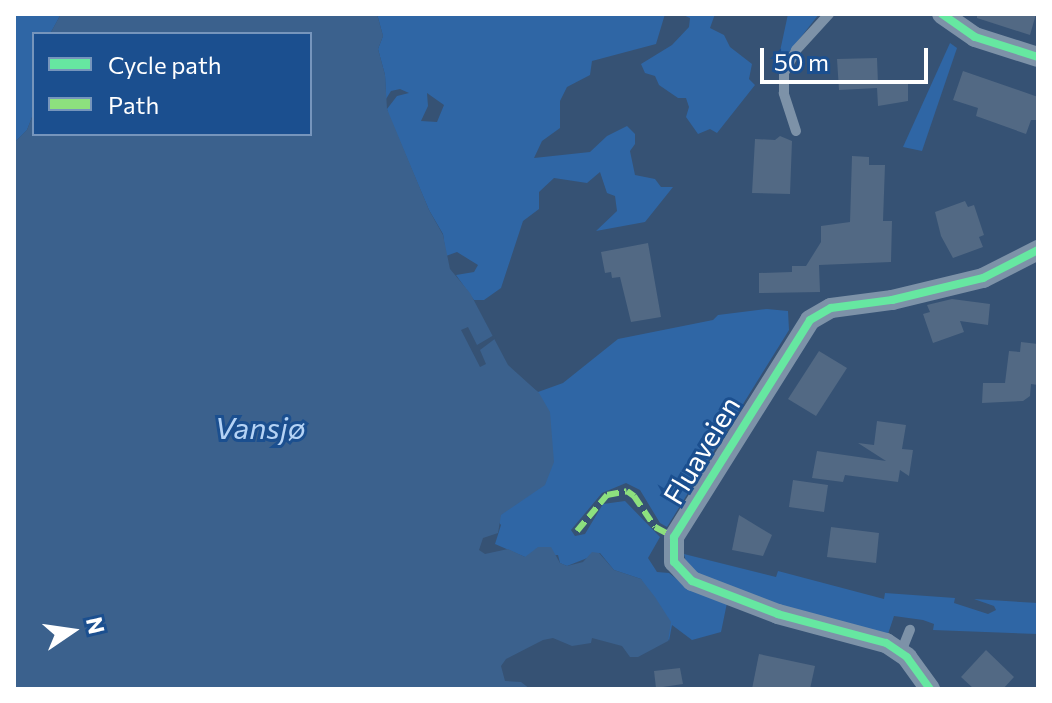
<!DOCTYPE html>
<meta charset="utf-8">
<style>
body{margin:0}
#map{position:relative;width:1052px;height:703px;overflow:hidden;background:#365274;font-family:Commissioner,sans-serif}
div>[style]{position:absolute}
.green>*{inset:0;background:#2f66a5}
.water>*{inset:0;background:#3b618d}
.pier>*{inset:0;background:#365274}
.building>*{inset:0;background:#526984}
.lane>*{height:10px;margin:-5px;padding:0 5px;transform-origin:5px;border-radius:5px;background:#7d92a8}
.street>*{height:20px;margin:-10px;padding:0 10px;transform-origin:10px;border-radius:10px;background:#7d92a8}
.quiet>*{height:6px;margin-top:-3px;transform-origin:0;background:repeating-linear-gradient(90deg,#8de07e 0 12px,transparent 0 18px)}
.cycleway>*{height:8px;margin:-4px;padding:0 4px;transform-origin:4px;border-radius:4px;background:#66e7a1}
span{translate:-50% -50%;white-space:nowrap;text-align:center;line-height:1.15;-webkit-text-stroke:6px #1b4f8f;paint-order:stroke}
.street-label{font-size:28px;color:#fff}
.water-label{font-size:30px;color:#b5d3f5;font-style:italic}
.frame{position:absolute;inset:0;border:16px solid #fff;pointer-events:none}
.legend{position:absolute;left:32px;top:32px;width:280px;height:104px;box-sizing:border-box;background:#1b4f8f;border:2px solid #7695bc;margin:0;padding:10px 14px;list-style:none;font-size:24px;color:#fff}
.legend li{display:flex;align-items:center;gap:16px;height:40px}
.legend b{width:40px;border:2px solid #7695bc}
.north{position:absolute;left:32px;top:591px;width:80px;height:80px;-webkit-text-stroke:6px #1b4f8f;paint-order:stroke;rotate:77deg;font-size:22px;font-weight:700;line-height:32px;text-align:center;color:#fff}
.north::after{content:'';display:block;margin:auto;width:28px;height:36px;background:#fff;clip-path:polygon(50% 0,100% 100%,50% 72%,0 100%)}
.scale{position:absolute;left:760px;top:48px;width:168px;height:36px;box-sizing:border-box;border:4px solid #fff;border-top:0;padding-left:10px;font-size:24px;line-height:28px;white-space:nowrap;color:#fff;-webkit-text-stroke:6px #1b4f8f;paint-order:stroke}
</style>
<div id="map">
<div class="green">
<div style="clip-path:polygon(14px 14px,61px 14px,50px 34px,34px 34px,34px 112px,27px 130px,14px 143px)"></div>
<div style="clip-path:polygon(evenodd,377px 14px,665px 14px,656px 44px,592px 61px,590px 75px,567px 87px,560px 101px,560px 128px,542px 141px,534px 158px,590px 152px,607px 136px,627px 126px,635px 134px,635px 144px,630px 151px,635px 175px,655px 179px,661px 187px,673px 187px,645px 222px,596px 231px,617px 211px,615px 196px,607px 193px,600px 172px,587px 183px,554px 178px,539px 192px,539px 209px,523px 221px,501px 288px,484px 300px,474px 300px,456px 275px,474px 272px,478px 265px,457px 252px,446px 256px,443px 234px,429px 210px,389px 116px,387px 109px,397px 96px,409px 93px,400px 89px,391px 91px,386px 99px,385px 75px,378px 49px,383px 36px,377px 14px,427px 93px,444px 105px,437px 122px,421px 121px,428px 106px,427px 93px)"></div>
<div style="clip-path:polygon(681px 14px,715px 14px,710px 28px,724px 35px,730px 47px,752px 64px,749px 79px,755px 85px,717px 133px,710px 129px,698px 134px,686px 117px,689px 107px,686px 98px,678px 98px,659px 85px,655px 76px,645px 73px,641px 64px,672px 45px,689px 27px,690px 18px)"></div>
<div style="clip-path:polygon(788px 14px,819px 14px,783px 60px,779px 56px)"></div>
<div style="clip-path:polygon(950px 43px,957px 48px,922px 151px,903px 147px)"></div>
<div style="clip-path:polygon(767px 309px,788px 311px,789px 330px,667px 527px,660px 523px,640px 490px,626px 483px,602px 493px,571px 530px,575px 536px,585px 534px,603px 504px,625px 501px,660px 537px,648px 558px,657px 572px,669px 573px,691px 590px,727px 603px,721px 632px,692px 640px,672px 625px,669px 641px,641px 579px,614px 570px,600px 553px,567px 566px,560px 563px,558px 555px,525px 557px,495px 544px,501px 525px,436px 440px,516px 375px,538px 392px,563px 383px,618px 339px,713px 320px,718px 315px)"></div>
<div style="clip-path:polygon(684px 554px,776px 577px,778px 571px,884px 599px,885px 593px,955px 598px,954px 603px,988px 614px,996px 610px,994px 606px,974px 599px,1038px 603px,1038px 634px,933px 630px,934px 624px,923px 620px,894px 616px,888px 634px,769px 602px,701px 577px,687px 566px)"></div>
</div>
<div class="water">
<div style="clip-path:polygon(61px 14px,377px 14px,383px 36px,378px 49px,385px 75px,387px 109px,429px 210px,443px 235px,450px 269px,470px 293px,508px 365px,539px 393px,550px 412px,554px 462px,545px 485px,501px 515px,498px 533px,483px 538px,479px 550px,485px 554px,508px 549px,525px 557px,538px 547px,551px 547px,560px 563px,567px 566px,583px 562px,592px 552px,599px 553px,614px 570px,641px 579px,655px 597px,671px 622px,668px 641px,638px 657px,630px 657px,622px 646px,592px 638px,591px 643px,572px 646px,553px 638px,543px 640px,506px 659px,501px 666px,505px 681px,521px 682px,530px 689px,14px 689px,14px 143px,27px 130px,34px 112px,34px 134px,310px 134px,310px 34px,50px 34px)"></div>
</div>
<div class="pier">
<div style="clip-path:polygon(468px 327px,477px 345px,494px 335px,496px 338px,480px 350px,486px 364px,480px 367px,461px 330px)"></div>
</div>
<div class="building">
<div style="clip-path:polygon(977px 14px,1036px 14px,1030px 35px,977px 18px)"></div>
<div style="clip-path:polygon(877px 58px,878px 84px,908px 84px,908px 101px,878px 106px,877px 88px,839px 90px,837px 59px)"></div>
<div style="clip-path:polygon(963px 71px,1038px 97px,1038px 120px,1031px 120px,1026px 134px,976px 116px,978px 108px,953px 100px)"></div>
<div style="clip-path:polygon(780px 136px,792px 141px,790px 194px,752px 193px,755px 139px,775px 140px)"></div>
<div style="clip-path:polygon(852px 156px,869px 157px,869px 165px,885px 165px,883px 221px,892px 221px,891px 262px,819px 265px,820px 292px,759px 293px,759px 273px,792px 272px,792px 266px,806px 266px,821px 242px,821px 226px,850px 222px)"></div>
<div style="clip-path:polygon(965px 201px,968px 207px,974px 205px,984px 235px,979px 237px,983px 247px,953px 258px,941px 236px,935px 212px)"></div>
<div style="clip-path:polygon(648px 243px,661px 317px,631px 322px,620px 277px,612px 278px,611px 272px,605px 273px,601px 252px)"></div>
<div style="clip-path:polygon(952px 299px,990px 304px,988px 325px,960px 321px,964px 332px,933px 343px,923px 314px,930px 312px,927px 305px)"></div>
<div style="clip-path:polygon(1021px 342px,1038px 344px,1038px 385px,1031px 384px,1030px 396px,1023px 401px,982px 403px,983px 383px,1005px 383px,1009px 351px,1020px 352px)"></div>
<div style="clip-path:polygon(819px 351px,847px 368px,816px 416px,788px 399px)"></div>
<div style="clip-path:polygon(877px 421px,906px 425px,902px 449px,913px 450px,909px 476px,900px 470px,898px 482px,845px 475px,843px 482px,812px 478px,817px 451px,886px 461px,858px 443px,874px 445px)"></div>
<div style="clip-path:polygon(793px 480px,828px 485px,824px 512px,789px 507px)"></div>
<div style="clip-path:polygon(739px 515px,772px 535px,763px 556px,732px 550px)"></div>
<div style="clip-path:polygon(831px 527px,879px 533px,876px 563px,827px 557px)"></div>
<div style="clip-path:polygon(986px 650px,1014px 677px,1003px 689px,974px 689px,961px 677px)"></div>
<div style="clip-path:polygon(759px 654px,815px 666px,810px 689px,752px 689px)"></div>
<div style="clip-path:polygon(680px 668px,683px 684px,656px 688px,654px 671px)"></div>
</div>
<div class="lane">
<div style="left:796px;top:131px;width:40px;rotate:-108deg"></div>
<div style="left:784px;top:93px;width:20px;rotate:-90deg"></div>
<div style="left:784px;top:73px;width:26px;rotate:-62deg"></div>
<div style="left:796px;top:50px;width:49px;rotate:-47.5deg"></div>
<div style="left:901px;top:652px;width:24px;rotate:-68deg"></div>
</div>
<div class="street">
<div style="left:942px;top:14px;width:40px;rotate:34.9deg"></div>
<div style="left:975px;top:37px;width:66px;rotate:17.6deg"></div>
<div style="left:930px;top:689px;width:39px;rotate:-126deg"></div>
<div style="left:907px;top:657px;width:25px;rotate:-146deg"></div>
<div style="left:886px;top:643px;width:112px;rotate:-165deg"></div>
<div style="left:778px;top:614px;width:92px;rotate:-159deg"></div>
<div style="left:692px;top:581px;width:26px;rotate:-133deg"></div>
<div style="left:674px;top:562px;width:25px;rotate:-90deg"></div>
<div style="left:674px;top:537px;width:256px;rotate:-57.9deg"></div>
<div style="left:810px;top:320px;width:24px;rotate:-30deg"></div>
<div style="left:831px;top:308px;width:62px;rotate:-7.5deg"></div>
<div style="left:892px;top:300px;width:94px;rotate:-13.6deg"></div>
<div style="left:983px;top:278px;width:62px;rotate:-27deg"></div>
</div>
<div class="quiet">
<div style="left:577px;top:531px;width:47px;rotate:-50.2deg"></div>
<div style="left:607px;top:495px;width:20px;rotate:-11deg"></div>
<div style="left:627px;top:491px;width:9px;rotate:36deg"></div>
<div style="left:634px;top:496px;width:37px;rotate:56deg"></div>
<div style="left:655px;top:527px;width:21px;rotate:28deg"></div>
</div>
<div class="cycleway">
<div style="left:942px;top:14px;width:40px;rotate:34.9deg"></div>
<div style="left:975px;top:37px;width:66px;rotate:17.6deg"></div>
<div style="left:930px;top:689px;width:39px;rotate:-126deg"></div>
<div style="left:907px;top:657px;width:25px;rotate:-146deg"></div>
<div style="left:886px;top:643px;width:112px;rotate:-165deg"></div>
<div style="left:778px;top:614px;width:92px;rotate:-159deg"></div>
<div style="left:692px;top:581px;width:26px;rotate:-133deg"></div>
<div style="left:674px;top:562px;width:25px;rotate:-90deg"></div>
<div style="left:674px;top:537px;width:256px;rotate:-57.9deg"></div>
<div style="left:810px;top:320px;width:24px;rotate:-30deg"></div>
<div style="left:831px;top:308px;width:62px;rotate:-7.5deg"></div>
<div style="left:892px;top:300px;width:94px;rotate:-13.6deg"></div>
<div style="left:983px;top:278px;width:62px;rotate:-27deg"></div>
</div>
<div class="street-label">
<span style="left:701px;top:450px;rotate:-59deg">Fluaveien</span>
</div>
<div class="water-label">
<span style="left:260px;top:427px">Vansjø</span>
</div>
<div class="frame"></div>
<ul class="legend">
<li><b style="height:10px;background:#66e7a1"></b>Cycle path</li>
<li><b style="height:10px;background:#8de07e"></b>Path</li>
</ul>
<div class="north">N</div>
<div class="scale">50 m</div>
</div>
